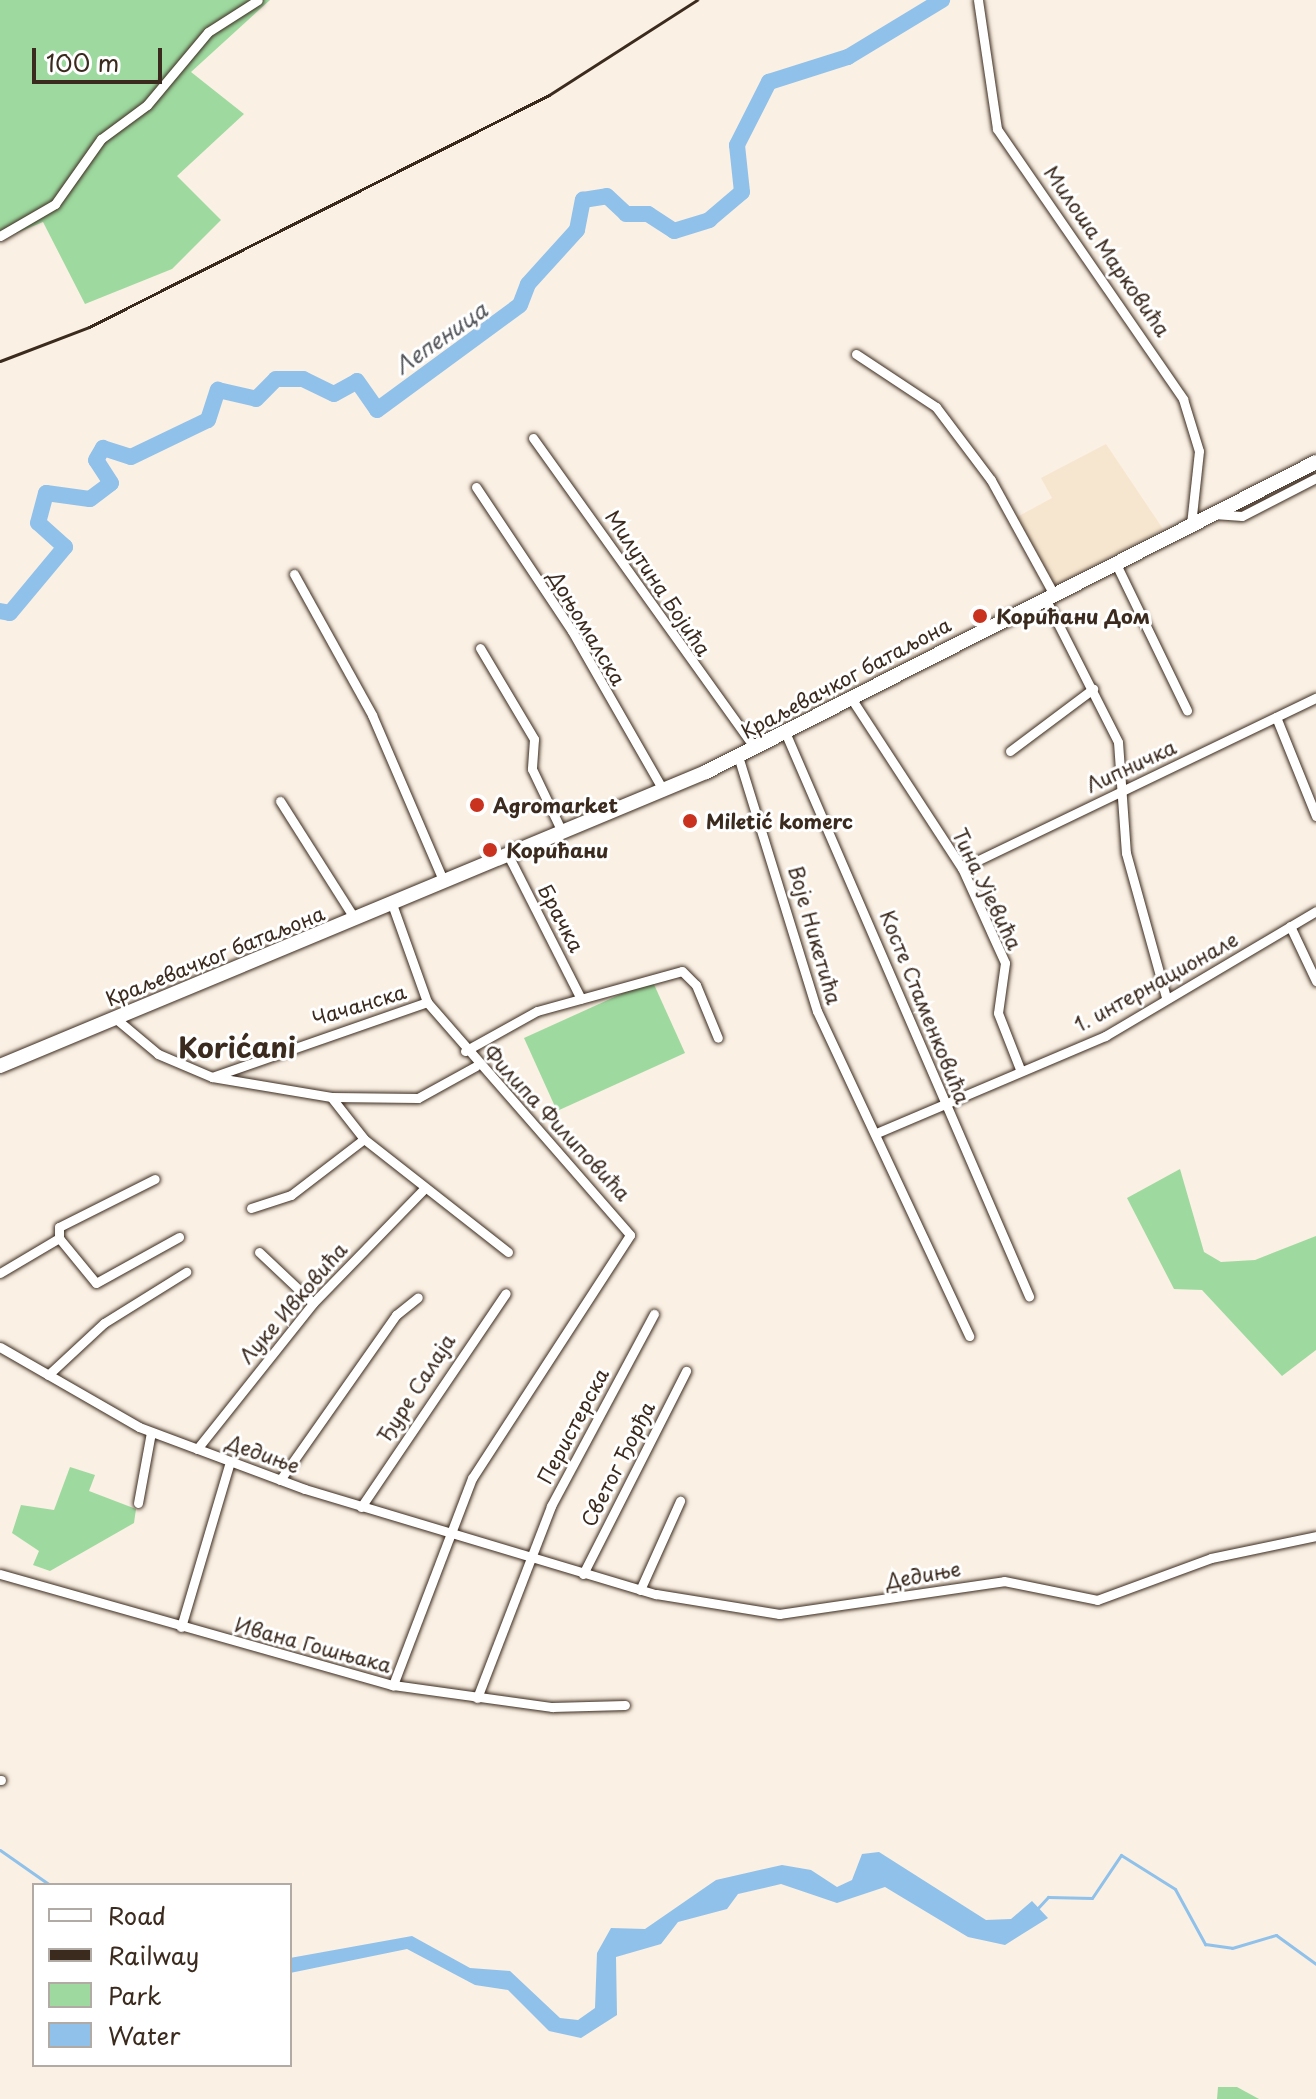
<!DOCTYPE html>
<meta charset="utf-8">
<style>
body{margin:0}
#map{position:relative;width:1316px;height:2099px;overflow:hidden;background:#faf0e3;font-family:"Playpen Sans",sans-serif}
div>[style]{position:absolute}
.built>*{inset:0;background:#f7e6cf}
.green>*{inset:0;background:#9edaa0}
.water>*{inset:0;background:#8fc1eb}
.stream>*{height:3px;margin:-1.5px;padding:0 1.5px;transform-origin:1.5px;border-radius:1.5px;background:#8fc1eb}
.river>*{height:16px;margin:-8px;padding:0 8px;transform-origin:8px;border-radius:8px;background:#8fc1eb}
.roads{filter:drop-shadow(0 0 2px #3b2a1e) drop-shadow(0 0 2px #3b2a1e)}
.minor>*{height:9px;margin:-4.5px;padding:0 4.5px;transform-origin:4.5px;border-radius:4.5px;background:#fff}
.primary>*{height:14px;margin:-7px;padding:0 7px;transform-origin:7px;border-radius:7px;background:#fff}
.rail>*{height:3px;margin:-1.5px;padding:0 1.5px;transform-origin:1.5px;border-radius:1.5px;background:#3b2a1e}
.dots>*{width:22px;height:22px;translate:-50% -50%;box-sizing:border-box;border:4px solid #fff;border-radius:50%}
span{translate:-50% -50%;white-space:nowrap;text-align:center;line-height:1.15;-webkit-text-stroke:6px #fff;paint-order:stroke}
.street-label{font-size:20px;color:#3b2a1e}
.poi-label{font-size:20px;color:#3b2a1e;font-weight:700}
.left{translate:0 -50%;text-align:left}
.water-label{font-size:22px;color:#54575c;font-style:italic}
.district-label{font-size:28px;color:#3b2a1e;font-weight:700}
.legend{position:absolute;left:32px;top:1883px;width:260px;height:184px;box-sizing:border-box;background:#fff;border:2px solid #b1aaa5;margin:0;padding:10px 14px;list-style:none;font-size:24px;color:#3b2a1e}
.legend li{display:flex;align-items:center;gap:16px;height:40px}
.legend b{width:40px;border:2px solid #b1aaa5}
.scale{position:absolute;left:32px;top:48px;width:130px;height:36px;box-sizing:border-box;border:4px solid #3b2a1e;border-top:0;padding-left:10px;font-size:24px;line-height:28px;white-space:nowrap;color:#3b2a1e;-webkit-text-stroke:6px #fff;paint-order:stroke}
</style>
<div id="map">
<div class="built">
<div style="clip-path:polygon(1106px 444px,1163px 529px,1055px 585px,1017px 517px,1052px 498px,1041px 478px)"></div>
</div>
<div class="green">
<div style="clip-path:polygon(0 0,270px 0,191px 72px,244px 114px,177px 176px,221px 220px,172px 269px,85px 304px,43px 222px,0 240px)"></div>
<div style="clip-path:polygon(652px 980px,685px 1053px,557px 1111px,524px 1038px)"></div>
<div style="clip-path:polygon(1180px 1169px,1204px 1252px,1221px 1262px,1255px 1260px,1316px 1236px,1316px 1350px,1282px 1376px,1202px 1290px,1174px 1289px,1127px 1198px)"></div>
<div style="clip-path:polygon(70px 1467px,95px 1475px,89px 1491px,136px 1509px,134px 1523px,50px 1571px,33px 1565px,39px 1551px,12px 1533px,21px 1505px,54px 1510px)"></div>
<div style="clip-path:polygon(1218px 2087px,1237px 2087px,1259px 2099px,1217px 2099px)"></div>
</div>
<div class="water">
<div style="clip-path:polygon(879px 1852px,986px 1920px,1011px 1919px,1032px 1901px,1048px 1918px,1005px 1945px,968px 1937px,885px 1887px,837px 1903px,781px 1884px,738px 1894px,727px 1909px,678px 1922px,661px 1944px,616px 1957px,617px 2015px,581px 2038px,549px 2031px,508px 1990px,475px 1985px,407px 1949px,290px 1973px,290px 1958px,412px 1936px,470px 1968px,510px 1971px,560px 2018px,578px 2020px,595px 2008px,597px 1953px,611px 1928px,645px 1929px,716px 1880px,782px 1865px,811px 1870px,837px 1887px,852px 1880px,862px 1854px)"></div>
</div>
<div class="stream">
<div style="left:0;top:1850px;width:61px;rotate:35deg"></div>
<div style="left:1036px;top:1910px;width:18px;rotate:-47deg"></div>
<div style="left:1048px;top:1897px;width:44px;rotate:1.3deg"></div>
<div style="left:1092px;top:1898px;width:52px;rotate:-56deg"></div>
<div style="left:1121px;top:1855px;width:64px;rotate:32.2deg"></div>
<div style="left:1175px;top:1889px;width:63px;rotate:61.4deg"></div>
<div style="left:1205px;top:1944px;width:27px;rotate:8deg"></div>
<div style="left:1232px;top:1948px;width:46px;rotate:-16.5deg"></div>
<div style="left:1276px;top:1935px;width:49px;rotate:35.9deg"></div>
</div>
<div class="river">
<div style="left:0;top:611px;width:10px;rotate:11deg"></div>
<div style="left:10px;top:613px;width:86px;rotate:-50.2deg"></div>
<div style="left:65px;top:547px;width:36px;rotate:-138deg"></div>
<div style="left:38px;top:523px;width:31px;rotate:-75deg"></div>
<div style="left:46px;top:493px;width:44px;rotate:7.8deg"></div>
<div style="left:90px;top:499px;width:26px;rotate:-37deg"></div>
<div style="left:111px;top:483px;width:27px;rotate:-123deg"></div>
<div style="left:96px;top:460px;width:14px;rotate:-60deg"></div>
<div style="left:103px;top:448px;width:29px;rotate:18deg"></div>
<div style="left:131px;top:457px;width:85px;rotate:-25.7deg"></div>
<div style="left:208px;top:420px;width:32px;rotate:-72deg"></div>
<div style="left:218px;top:390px;width:39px;rotate:13deg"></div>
<div style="left:256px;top:399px;width:28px;rotate:-45deg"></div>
<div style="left:276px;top:379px;width:27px"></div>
<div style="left:303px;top:379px;width:34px;rotate:26deg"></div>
<div style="left:334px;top:394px;width:26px;rotate:-29deg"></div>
<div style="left:357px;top:381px;width:35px;rotate:55deg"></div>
<div style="left:377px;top:410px;width:177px;rotate:-36.3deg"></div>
<div style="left:520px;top:305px;width:22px;rotate:-69deg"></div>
<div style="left:528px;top:284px;width:73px;rotate:-47.8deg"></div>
<div style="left:577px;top:230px;width:31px;rotate:-79deg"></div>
<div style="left:583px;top:200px;width:24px;rotate:-9deg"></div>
<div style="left:607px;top:196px;width:26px;rotate:43deg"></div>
<div style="left:626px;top:214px;width:22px"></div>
<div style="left:648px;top:214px;width:31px;rotate:33deg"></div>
<div style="left:674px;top:231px;width:37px;rotate:-17deg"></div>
<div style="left:709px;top:220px;width:43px;rotate:-40.3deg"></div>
<div style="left:742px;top:192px;width:47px;rotate:-96.1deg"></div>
<div style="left:737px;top:145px;width:71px;rotate:-63.1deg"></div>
<div style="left:769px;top:82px;width:83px;rotate:-17.6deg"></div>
<div style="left:848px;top:57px;width:110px;rotate:-31.2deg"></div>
</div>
<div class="roads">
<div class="minor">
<div style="left:978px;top:0;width:130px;rotate:81.6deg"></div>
<div style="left:997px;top:129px;width:328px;rotate:55.4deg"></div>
<div style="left:1183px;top:399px;width:54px;rotate:72.9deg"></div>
<div style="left:1199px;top:451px;width:74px;rotate:96.2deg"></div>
<div style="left:0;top:236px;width:64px;rotate:-30.2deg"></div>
<div style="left:55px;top:204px;width:80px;rotate:-54.7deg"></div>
<div style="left:101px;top:139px;width:57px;rotate:-36.5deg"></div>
<div style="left:147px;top:105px;width:95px;rotate:-50.1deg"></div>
<div style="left:208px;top:32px;width:59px;rotate:-32.6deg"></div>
<div style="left:856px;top:354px;width:96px;rotate:33.5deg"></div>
<div style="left:936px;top:407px;width:91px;rotate:53deg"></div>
<div style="left:991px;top:480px;width:129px;rotate:61.2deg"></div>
<div style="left:533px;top:438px;width:381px;rotate:54.4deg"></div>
<div style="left:476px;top:487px;width:173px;rotate:56.3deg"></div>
<div style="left:572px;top:631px;width:183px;rotate:60.2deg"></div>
<div style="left:1214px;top:514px;width:28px;rotate:4deg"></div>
<div style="left:1242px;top:516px;width:83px;rotate:-27.2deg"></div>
<div style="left:1115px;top:562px;width:165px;rotate:64.1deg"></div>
<div style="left:294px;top:574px;width:161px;rotate:61deg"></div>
<div style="left:372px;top:715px;width:182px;rotate:66.7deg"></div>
<div style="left:1045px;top:598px;width:161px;rotate:63.1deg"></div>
<div style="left:1118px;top:742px;width:111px;rotate:85.9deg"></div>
<div style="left:1126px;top:853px;width:149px;rotate:74.5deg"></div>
<div style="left:480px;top:648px;width:106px;rotate:59.3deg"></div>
<div style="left:534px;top:739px;width:30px;rotate:94deg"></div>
<div style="left:532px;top:769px;width:70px;rotate:64.5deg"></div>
<div style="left:851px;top:698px;width:203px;rotate:56.9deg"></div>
<div style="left:962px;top:868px;width:104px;rotate:65.6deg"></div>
<div style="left:1005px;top:963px;width:50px;rotate:98deg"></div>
<div style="left:998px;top:1013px;width:60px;rotate:68.6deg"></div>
<div style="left:1276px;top:717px;width:107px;rotate:68deg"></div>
<div style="left:785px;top:732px;width:615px;rotate:66.61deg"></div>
<div style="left:1010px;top:751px;width:104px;rotate:-36.8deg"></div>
<div style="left:738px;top:756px;width:267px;rotate:72.8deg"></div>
<div style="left:817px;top:1011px;width:359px;rotate:64.9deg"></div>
<div style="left:280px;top:801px;width:140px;rotate:57.6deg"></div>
<div style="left:508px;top:855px;width:161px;rotate:63.1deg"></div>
<div style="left:962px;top:868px;width:393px;rotate:-25.7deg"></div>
<div style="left:392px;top:904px;width:104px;rotate:70.3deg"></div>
<div style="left:427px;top:1002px;width:309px;rotate:48.9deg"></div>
<div style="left:630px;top:1235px;width:290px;rotate:123deg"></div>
<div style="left:472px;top:1478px;width:222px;rotate:110.9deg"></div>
<div style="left:1290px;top:926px;width:61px;rotate:64.7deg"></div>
<div style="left:115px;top:1018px;width:56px;rotate:39.9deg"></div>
<div style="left:158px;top:1054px;width:59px;rotate:23.1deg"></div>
<div style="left:212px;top:1077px;width:121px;rotate:9.5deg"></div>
<div style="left:331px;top:1097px;width:53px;rotate:51.8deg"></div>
<div style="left:364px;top:1139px;width:183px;rotate:38.1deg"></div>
<div style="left:465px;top:1051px;width:82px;rotate:-29.1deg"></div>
<div style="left:537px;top:1011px;width:150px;rotate:-15.4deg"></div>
<div style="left:682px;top:971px;width:20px;rotate:45deg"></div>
<div style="left:696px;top:985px;width:57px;rotate:67.5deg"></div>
<div style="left:212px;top:1077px;width:228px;rotate:-19.2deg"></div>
<div style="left:331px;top:1097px;width:87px;rotate:0.7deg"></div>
<div style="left:418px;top:1098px;width:66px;rotate:-28.9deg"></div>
<div style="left:879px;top:1132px;width:246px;rotate:-23deg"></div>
<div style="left:1105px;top:1036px;width:245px;rotate:-30.6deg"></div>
<div style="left:251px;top:1208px;width:42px;rotate:-18deg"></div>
<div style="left:291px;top:1195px;width:92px;rotate:-37.5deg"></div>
<div style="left:59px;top:1238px;width:11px;rotate:-90deg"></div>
<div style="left:59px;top:1227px;width:107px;rotate:-26.6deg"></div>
<div style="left:259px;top:1252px;width:74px;rotate:43.4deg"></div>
<div style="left:0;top:1273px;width:69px;rotate:-30.7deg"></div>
<div style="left:59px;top:1238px;width:58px;rotate:50.6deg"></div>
<div style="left:96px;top:1283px;width:95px;rotate:-29deg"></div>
<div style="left:0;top:1347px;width:160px;rotate:29.9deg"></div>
<div style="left:139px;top:1427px;width:177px;rotate:20.5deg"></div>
<div style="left:305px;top:1489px;width:366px;rotate:16.7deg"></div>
<div style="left:656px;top:1594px;width:125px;rotate:9.2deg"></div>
<div style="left:779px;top:1614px;width:227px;rotate:-8.3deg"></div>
<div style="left:1004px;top:1581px;width:95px;rotate:11.5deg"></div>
<div style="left:1097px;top:1600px;width:121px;rotate:-20.2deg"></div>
<div style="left:1211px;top:1558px;width:107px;rotate:-11.8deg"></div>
<div style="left:48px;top:1375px;width:76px;rotate:-42.9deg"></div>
<div style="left:104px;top:1323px;width:97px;rotate:-31.9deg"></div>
<div style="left:197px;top:1449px;width:186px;rotate:-51.5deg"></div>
<div style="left:313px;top:1303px;width:159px;rotate:-45.8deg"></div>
<div style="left:280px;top:1480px;width:202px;rotate:-54.9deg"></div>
<div style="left:396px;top:1315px;width:28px;rotate:-39deg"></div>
<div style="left:138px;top:1503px;width:72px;rotate:-79.6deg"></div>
<div style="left:361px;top:1507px;width:258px;rotate:-55.9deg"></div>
<div style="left:0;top:1574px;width:408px;rotate:15.8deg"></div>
<div style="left:393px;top:1685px;width:161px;rotate:7.9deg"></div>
<div style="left:552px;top:1707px;width:73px;rotate:-1.6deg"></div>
<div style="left:583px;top:1574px;width:228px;rotate:-63.1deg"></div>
<div style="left:640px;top:1590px;width:98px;rotate:-65.8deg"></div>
<div style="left:181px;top:1627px;width:172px;rotate:-73.5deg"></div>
<div style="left:477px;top:1698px;width:206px;rotate:-68.9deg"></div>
<div style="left:551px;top:1506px;width:218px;rotate:-61.8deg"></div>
<div style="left:0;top:1780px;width:1px"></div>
</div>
<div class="primary">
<div style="left:0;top:1066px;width:765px;rotate:-22.61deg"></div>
<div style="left:706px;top:772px;width:684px;rotate:-26.94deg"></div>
</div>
</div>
<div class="rail">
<div style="left:0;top:361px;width:95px;rotate:-20.9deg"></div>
<div style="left:89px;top:327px;width:515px;rotate:-26.76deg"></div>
<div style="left:549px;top:95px;width:176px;rotate:-32.7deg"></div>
</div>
<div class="dots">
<div style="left:980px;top:616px;background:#c8321e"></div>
<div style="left:477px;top:805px;background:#c8321e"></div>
<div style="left:690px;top:821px;background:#c8321e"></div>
<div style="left:490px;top:850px;background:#c8321e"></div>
</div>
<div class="street-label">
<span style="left:1107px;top:251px;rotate:55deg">Милоша Марковића</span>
<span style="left:658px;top:583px;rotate:56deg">Милутина Бојића</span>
<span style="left:587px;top:628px;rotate:59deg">Доњомалска</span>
<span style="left:846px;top:678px;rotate:-28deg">Краљевачког батаљона</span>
<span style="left:1131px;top:766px;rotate:-25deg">Липничка</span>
<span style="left:987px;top:889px;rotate:64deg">Тина Ујевића</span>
<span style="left:561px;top:918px;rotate:62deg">Брачка</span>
<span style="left:815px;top:935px;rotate:74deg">Воје Никетића</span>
<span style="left:215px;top:956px;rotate:-22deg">Краљевачког батаљона</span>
<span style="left:1156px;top:982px;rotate:-29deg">1. интернационале</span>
<span style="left:359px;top:1005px;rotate:-17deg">Чачанска</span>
<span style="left:925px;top:1007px;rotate:68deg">Косте Стаменковића</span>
<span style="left:557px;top:1123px;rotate:47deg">Филипа Филиповића</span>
<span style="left:293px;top:1303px;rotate:-49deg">Луке Ивковића</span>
<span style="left:416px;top:1388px;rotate:-57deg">Ђуре Салаја</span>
<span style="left:573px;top:1426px;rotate:-62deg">Перистерска</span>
<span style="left:263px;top:1454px;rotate:20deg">Дедиње</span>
<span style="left:618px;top:1464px;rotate:-63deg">Светог Ђорђа</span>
<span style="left:923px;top:1575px;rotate:-10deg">Дедиње</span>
<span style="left:313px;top:1645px;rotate:15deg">Ивана Гошњака</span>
</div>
<div class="poi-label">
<span class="left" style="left:996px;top:616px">Корићани Дом</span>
<span class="left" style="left:493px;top:805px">Agromarket</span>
<span class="left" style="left:706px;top:821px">Miletić komerc</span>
<span class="left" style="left:506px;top:850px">Корићани</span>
</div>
<div class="water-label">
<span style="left:440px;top:337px;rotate:-35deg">Лепеница</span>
</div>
<div class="district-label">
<span style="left:237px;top:1047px">Korićani</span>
</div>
<ul class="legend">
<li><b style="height:10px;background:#fff"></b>Road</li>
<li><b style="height:10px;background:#3b2a1e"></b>Railway</li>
<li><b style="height:22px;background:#9edaa0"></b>Park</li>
<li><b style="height:22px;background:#8fc1eb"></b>Water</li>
</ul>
<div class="scale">100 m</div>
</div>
